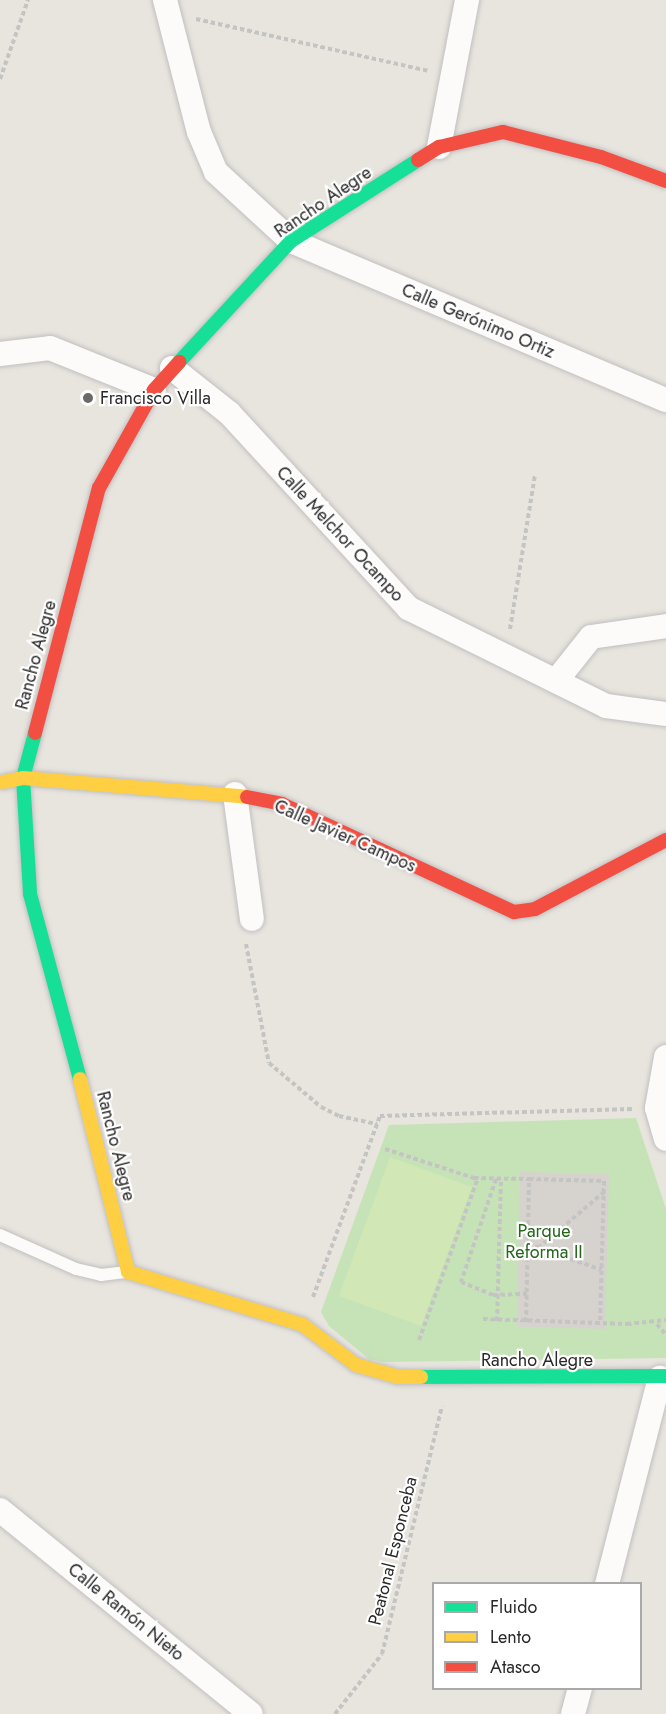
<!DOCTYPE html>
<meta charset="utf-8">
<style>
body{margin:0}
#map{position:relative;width:666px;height:1714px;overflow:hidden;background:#e8e4de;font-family:Jost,sans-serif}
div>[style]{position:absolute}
.green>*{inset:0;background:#c6e3b7}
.pitch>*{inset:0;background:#d1e7b5}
.plaza>*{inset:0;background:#d6d2cd}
.path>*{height:4px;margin-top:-2px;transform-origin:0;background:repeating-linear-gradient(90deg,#c4c4c3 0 4.5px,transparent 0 7.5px)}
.roads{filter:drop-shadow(0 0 2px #c1c0c0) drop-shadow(0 0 2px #c1c0c0)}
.lane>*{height:12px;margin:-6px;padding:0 6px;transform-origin:6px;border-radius:6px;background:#fcfbfa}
.street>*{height:24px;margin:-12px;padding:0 12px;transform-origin:12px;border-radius:12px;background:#fcfbfa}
.fast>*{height:14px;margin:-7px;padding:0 7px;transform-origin:7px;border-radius:7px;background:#16e098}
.slow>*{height:14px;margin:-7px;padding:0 7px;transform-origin:7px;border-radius:7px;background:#ffcf43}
.jam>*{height:14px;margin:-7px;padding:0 7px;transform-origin:7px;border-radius:7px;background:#f24e42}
.dots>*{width:16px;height:16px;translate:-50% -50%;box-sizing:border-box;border:3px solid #fff;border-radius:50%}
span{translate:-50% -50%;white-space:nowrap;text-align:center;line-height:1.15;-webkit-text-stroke:4.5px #fff;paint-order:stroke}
.street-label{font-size:18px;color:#292929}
.poi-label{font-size:18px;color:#292929}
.left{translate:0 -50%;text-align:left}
.park-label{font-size:18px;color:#24651a}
.legend{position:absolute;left:432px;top:1582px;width:210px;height:108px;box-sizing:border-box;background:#fff;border:2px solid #a9a9a9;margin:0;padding:8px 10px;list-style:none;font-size:18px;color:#292929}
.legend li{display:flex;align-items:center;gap:12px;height:30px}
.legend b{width:30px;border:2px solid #a9a9a9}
</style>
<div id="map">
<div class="green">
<div style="clip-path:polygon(636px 1118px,666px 1209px,666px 1358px,383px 1362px,369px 1359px,329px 1326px,321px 1312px,389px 1125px)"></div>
</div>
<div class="pitch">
<div style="clip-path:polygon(390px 1157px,472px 1187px,421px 1326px,339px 1296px)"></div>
</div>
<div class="plaza">
<div style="clip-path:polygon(520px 1172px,609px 1174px,605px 1329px,517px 1327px)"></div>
</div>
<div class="path">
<div style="left:196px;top:19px;width:238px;rotate:12.6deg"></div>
<div style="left:0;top:79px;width:84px;rotate:-70.5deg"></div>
<div style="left:510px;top:629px;width:157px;rotate:-80.8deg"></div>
<div style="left:246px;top:944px;width:121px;rotate:79.1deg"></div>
<div style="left:269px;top:1063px;width:68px;rotate:40.2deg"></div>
<div style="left:321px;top:1107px;width:20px;rotate:27deg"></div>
<div style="left:339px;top:1116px;width:39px;rotate:12deg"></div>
<div style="left:385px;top:1149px;width:94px;rotate:18deg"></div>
<div style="left:474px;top:1178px;width:55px;rotate:1deg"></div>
<div style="left:496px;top:1179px;width:109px;rotate:108.8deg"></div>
<div style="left:461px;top:1282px;width:35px;rotate:22deg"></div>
<div style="left:493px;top:1295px;width:34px;rotate:-2deg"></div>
<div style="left:528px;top:1244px;width:78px;rotate:19.4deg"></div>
<div style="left:538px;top:1248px;width:87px;rotate:-40.3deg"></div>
<div style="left:313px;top:1297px;width:193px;rotate:-69.7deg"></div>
<div style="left:380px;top:1116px;width:252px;rotate:-1.6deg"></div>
<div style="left:483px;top:1319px;width:144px;rotate:2deg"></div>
<div style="left:627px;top:1324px;width:39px;rotate:-6deg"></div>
<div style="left:497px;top:1321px;width:142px;rotate:-88.4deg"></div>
<div style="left:526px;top:1322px;width:143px;rotate:-88.8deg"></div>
<div style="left:529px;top:1179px;width:75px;rotate:1.5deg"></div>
<div style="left:604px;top:1181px;width:142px;rotate:91.6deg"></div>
<div style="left:657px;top:1324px;width:14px;rotate:51deg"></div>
<div style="left:419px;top:1340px;width:172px;rotate:-70deg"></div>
<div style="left:335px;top:1714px;width:76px;rotate:-51.9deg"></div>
<div style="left:382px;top:1654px;width:255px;rotate:-76.4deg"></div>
</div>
<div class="roads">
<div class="lane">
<div style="left:0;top:1235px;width:83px;rotate:24.1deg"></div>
<div style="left:76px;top:1269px;width:26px;rotate:13deg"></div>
<div style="left:101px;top:1275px;width:26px;rotate:-7deg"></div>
</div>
<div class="street">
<div style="left:165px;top:0;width:136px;rotate:75.6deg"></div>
<div style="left:199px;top:132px;width:43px;rotate:67deg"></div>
<div style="left:216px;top:172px;width:102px;rotate:42.6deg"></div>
<div style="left:291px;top:241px;width:407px;rotate:23deg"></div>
<div style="left:439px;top:147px;width:150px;rotate:-79.2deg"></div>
<div style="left:0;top:354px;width:50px;rotate:-6.8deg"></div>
<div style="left:50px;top:348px;width:112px;rotate:22deg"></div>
<div style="left:172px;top:368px;width:73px;rotate:38.3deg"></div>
<div style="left:229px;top:413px;width:265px;rotate:47.4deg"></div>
<div style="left:408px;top:608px;width:221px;rotate:26.3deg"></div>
<div style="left:606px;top:706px;width:61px;rotate:7.6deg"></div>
<div style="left:556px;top:681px;width:56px;rotate:-51.5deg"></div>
<div style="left:591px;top:637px;width:76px;rotate:-8.3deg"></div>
<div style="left:235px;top:794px;width:126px;rotate:82.3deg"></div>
<div style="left:666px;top:1057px;width:52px;rotate:100deg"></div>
<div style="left:657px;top:1108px;width:32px;rotate:74deg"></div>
<div style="left:0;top:1510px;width:323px;rotate:39.1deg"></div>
<div style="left:607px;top:1584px;width:213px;rotate:-75.6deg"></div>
<div style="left:573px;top:1714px;width:27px;rotate:-75deg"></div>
</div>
<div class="fast">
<div style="left:179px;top:362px;width:165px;rotate:-47.2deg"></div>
<div style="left:291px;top:241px;width:151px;rotate:-32.5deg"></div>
<div style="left:35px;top:733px;width:47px;rotate:104.9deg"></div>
<div style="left:23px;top:778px;width:116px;rotate:86.5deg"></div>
<div style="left:30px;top:894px;width:192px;rotate:74.9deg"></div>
<div style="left:421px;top:1377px;width:245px;rotate:-0.2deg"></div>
</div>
<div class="slow">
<div style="left:3px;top:782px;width:20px;rotate:-11deg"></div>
<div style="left:23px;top:778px;width:225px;rotate:4.8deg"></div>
<div style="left:80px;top:1079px;width:199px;rotate:76deg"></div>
<div style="left:128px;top:1272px;width:183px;rotate:16.8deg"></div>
<div style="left:303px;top:1325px;width:66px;rotate:37deg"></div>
<div style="left:356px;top:1365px;width:44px;rotate:15.9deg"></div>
<div style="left:398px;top:1377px;width:23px"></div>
</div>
<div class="jam">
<div style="left:418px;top:160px;width:25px;rotate:-32deg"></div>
<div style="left:439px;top:147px;width:66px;rotate:-13.2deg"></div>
<div style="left:503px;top:132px;width:101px;rotate:14.3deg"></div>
<div style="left:601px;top:157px;width:69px;rotate:20.3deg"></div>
<div style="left:35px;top:733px;width:253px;rotate:-75.4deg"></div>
<div style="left:99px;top:488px;width:112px;rotate:-60.7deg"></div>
<div style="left:154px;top:390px;width:38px;rotate:-48deg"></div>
<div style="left:247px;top:797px;width:36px;rotate:11deg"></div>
<div style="left:282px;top:804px;width:256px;rotate:25deg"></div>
<div style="left:514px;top:912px;width:21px;rotate:-8deg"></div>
<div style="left:535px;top:909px;width:148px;rotate:-27.8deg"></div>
</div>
</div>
<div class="dots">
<div style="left:88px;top:398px;background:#6c6a68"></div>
</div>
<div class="street-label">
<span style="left:323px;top:202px;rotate:-34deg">Rancho Alegre</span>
<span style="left:478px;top:321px;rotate:23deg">Calle Gerónimo Ortiz</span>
<span style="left:340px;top:534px;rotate:47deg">Calle Melchor Ocampo</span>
<span style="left:36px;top:655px;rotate:-75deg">Rancho Alegre</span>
<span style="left:345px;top:836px;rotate:24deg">Calle Javier Campos</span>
<span style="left:116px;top:1146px;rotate:76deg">Rancho Alegre</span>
<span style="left:537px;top:1360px">Rancho Alegre</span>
<span style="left:393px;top:1551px;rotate:-76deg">Peatonal Esponceba</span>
<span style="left:126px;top:1612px;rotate:39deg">Calle Ramón Nieto</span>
</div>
<div class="poi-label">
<span class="left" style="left:100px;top:398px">Francisco Villa</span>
</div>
<div class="park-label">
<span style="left:544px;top:1242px">Parque<br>Reforma II</span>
</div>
<ul class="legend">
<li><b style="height:8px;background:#16e098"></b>Fluido</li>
<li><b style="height:8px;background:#ffcf43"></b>Lento</li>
<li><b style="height:8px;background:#f24e42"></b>Atasco</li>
</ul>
</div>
